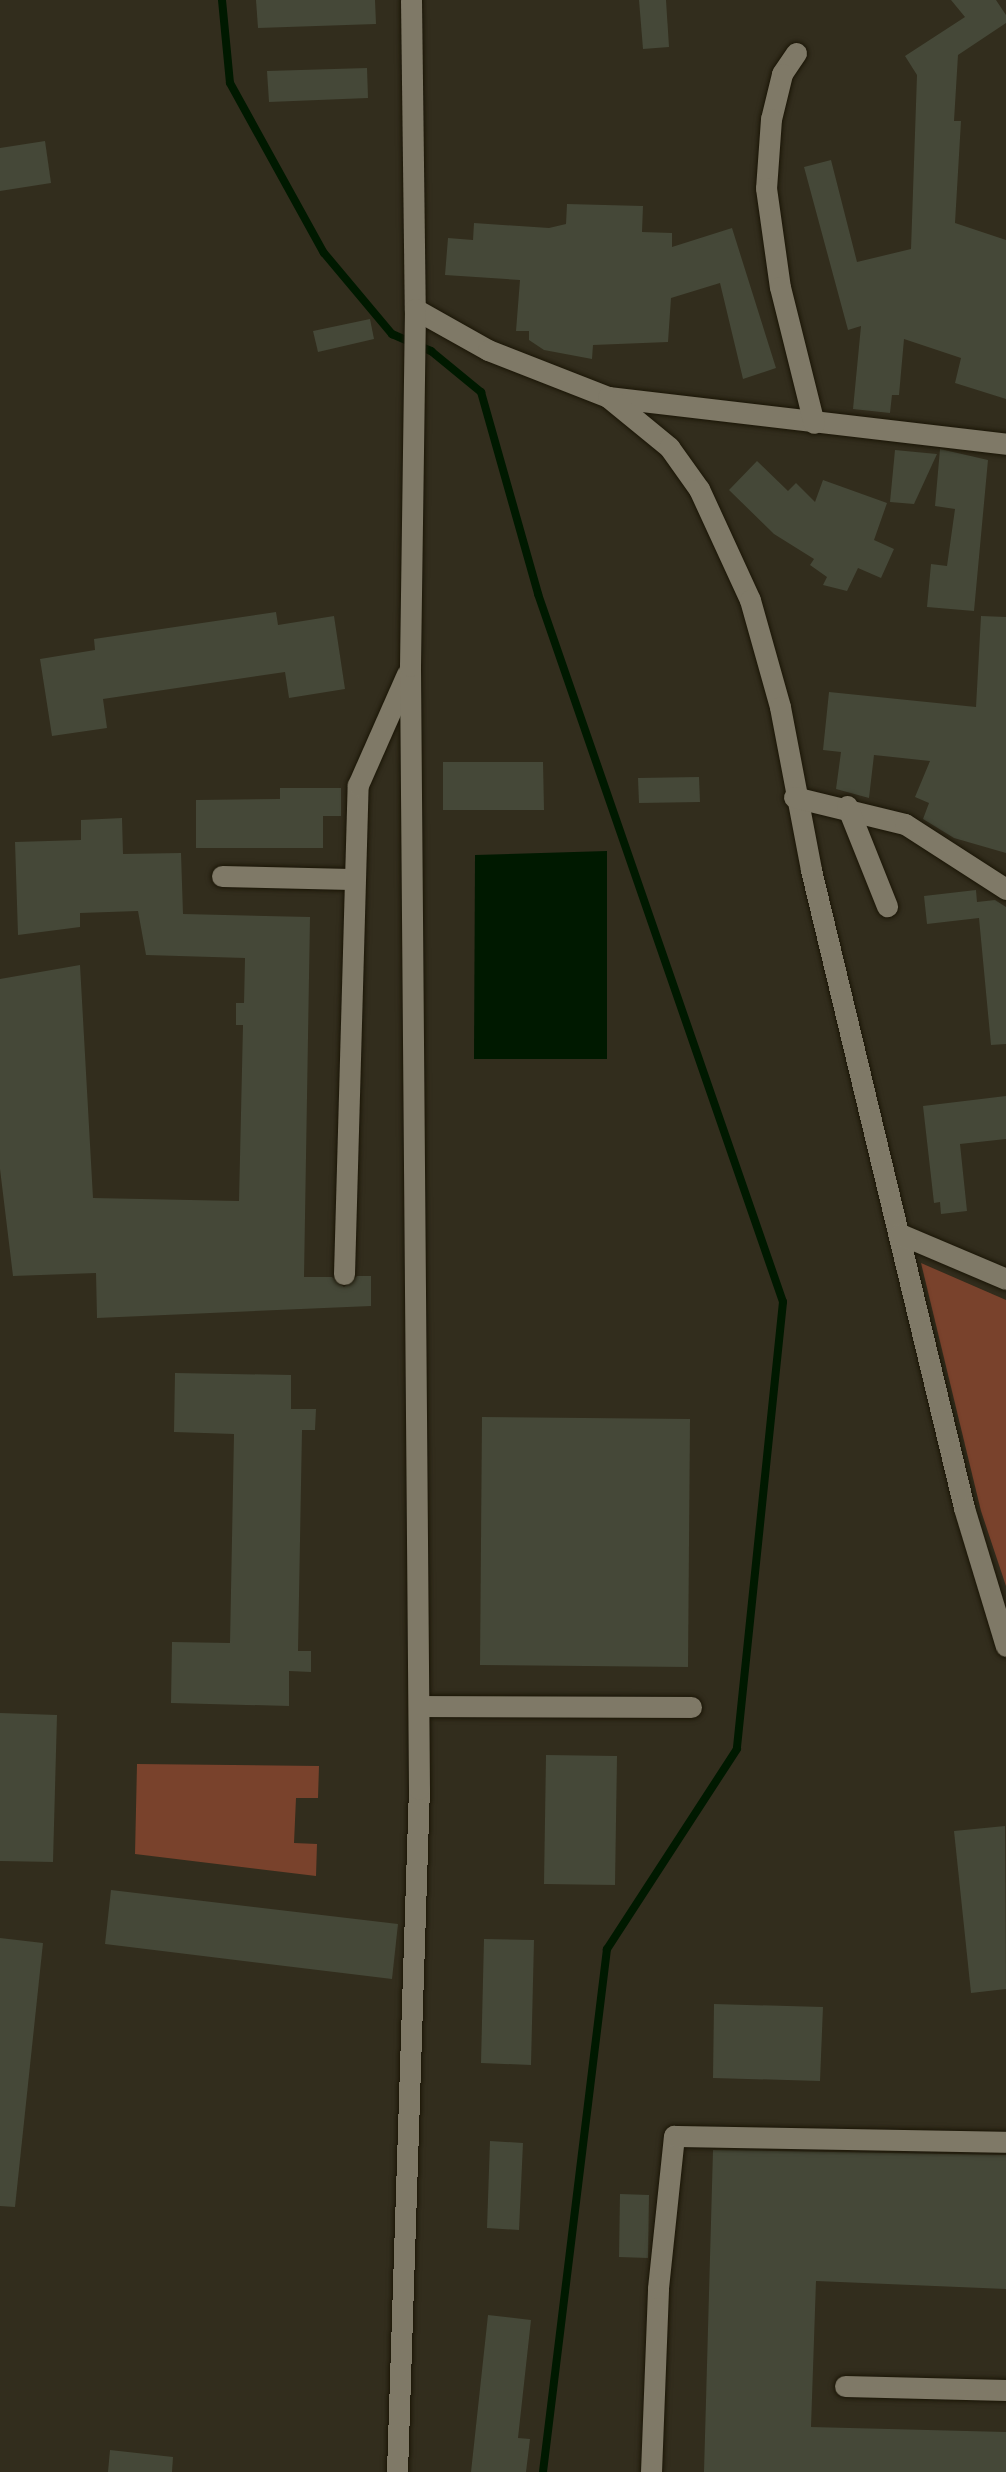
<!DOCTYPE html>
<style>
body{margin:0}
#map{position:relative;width:1006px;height:2472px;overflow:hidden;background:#322d1d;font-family:"Roboto Condensed",sans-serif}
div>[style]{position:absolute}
.green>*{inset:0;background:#79422c}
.water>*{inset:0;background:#001900}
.stream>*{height:8px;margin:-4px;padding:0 4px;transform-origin:4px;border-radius:4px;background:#001900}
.building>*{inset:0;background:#454838}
.roads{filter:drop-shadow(0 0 2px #1a1506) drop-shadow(0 0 2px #1a1506)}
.minor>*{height:21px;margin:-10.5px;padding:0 10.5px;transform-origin:10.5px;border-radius:10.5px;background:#7f7967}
span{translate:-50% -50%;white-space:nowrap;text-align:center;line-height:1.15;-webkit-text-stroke:7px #322d1d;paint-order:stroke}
</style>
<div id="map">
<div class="green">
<div style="clip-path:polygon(921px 1263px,1006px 1300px,1006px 1586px,981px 1511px)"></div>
<div style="clip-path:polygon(137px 1764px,319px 1766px,318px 1798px,296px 1798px,294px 1843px,317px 1844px,316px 1876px,135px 1854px)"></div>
</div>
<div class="water">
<div style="clip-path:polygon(607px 851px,607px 1059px,474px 1059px,475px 855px)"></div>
</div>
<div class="stream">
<div style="left:222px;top:0;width:83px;rotate:84.5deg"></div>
<div style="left:230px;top:83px;width:194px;rotate:61.1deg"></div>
<div style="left:324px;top:253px;width:106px;rotate:50deg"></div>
<div style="left:392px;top:334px;width:43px;rotate:23.6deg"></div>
<div style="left:431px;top:351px;width:65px;rotate:39.4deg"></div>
<div style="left:481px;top:392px;width:210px;rotate:74.2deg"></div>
<div style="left:538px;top:594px;width:749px;rotate:70.91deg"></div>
<div style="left:783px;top:1302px;width:449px;rotate:95.9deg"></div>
<div style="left:737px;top:1749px;width:239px;rotate:123deg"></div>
<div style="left:607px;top:1949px;width:527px;rotate:96.98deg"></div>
</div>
<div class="building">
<div style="clip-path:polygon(256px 0,375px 0,376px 24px,258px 28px)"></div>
<div style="clip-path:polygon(639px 0,666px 0,669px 47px,643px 49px)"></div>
<div style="clip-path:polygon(951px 0,996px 0,1006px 15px,1006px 23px,958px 55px,954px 121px,961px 121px,955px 223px,1006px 240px,1006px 399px,955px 383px,961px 358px,904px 339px,899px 395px,892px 395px,890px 413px,853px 409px,861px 326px,848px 330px,804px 167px,831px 160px,857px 262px,911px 249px,917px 75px,905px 56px,965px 17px)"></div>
<div style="clip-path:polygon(367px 68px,368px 98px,269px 102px,267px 71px)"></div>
<div style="clip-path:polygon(45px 141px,51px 183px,0 191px,0 148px)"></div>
<div style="clip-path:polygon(567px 204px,643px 206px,642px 232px,672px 233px,672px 247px,732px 228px,776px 368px,743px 379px,720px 283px,671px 298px,668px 342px,593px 345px,592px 359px,544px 350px,529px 340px,529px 331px,516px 331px,520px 280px,445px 275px,448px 238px,473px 240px,474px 223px,549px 228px,566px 224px)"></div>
<div style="clip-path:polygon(370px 319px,374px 339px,318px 352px,313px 331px)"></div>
<div style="clip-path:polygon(940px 449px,988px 460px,974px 611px,927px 607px,931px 564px,947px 566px,955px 509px,935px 506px)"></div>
<div style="clip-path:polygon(895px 450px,937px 454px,914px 504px,890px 502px)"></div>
<div style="clip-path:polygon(757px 461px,788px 491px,796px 483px,815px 502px,823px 480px,887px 503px,874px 540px,894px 549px,881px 578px,858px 568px,847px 591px,823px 585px,827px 577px,810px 565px,814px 559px,774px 534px,729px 490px)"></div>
<div style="clip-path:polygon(276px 612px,278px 625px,334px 616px,345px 689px,289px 698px,285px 672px,103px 699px,107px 728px,52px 736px,40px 659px,95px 650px,94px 639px)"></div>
<div style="clip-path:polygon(981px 616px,1006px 617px,1006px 853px,954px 838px,923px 819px,929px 803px,915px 797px,930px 761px,874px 755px,869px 798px,836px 789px,841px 752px,823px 750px,829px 692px,976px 707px)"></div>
<div style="clip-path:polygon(443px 762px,543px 762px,544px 810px,443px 810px)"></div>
<div style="clip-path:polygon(699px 777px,700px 802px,639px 803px,638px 778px)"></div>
<div style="clip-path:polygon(280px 788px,341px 788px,341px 816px,323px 816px,323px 848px,196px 848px,196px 800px,280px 799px)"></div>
<div style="clip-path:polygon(122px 818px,123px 854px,181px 853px,183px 914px,310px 917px,304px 1277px,332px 1277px,344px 1287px,357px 1276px,371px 1276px,371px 1306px,97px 1318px,96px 1273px,13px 1276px,0 1169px,0 979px,80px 965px,93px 1198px,239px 1201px,243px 1025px,236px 1025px,236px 1003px,244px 1003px,245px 958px,146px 955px,138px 911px,80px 913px,80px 927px,18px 935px,15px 842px,81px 840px,81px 820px)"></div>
<div style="clip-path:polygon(976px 890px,977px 902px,995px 900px,1006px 907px,1006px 1044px,991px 1045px,979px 918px,927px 924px,924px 896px)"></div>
<div style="clip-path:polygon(1006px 1096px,1006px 1139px,960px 1144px,967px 1211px,941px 1214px,940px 1202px,934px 1203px,923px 1106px)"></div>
<div style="clip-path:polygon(175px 1373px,291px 1375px,291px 1409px,316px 1409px,315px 1430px,302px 1430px,298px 1651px,311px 1651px,311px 1672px,289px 1671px,289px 1706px,171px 1703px,172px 1642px,230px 1643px,234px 1434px,174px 1432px)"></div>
<div style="clip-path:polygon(482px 1417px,690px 1419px,688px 1667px,480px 1665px)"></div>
<div style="clip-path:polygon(0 1713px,57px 1715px,53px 1862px,0 1861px)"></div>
<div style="clip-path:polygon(546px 1755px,617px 1756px,615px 1885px,544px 1884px)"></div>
<div style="clip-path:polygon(1005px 1826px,1006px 1989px,971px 1993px,954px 1831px)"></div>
<div style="clip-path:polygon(111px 1890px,398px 1924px,392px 1979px,105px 1944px)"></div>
<div style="clip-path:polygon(0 1938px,43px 1943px,15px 2207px,0 2206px)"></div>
<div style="clip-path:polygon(484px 1939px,534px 1940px,531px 2065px,481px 2063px)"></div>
<div style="clip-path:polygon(714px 2004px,823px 2007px,820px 2081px,713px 2078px)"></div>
<div style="clip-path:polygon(490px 2141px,523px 2143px,519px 2230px,487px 2228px)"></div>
<div style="clip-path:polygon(713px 2150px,1006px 2155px,1006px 2289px,816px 2281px,811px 2427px,1006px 2432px,1006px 2472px,704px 2472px)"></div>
<div style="clip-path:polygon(620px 2194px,649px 2195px,648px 2258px,619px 2257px)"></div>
<div style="clip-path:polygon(488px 2315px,531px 2320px,518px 2438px,530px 2439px,526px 2472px,471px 2472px)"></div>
<div style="clip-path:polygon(110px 2450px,173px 2457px,172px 2472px,108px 2472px)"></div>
</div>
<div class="roads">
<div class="minor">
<div style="left:411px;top:0;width:309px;rotate:89.3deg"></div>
<div style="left:415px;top:309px;width:84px;rotate:29.3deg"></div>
<div style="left:488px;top:350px;width:129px;rotate:21.4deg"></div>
<div style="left:608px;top:397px;width:401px;rotate:6.7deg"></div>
<div style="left:796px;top:53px;width:25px;rotate:124deg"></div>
<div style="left:782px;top:74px;width:46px;rotate:103.7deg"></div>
<div style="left:771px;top:119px;width:69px;rotate:94.1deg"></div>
<div style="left:766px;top:188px;width:100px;rotate:82deg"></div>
<div style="left:780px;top:287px;width:140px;rotate:76deg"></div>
<div style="left:608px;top:397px;width:79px;rotate:39.3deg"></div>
<div style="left:669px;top:447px;width:52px;rotate:54.5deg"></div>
<div style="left:699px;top:489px;width:122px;rotate:65.3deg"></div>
<div style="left:750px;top:600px;width:111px;rotate:74.3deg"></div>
<div style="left:780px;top:707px;width:166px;rotate:79.2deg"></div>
<div style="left:811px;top:870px;width:656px;rotate:76.51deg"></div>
<div style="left:964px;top:1508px;width:144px;rotate:73.1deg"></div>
<div style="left:794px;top:797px;width:114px;rotate:13.7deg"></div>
<div style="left:905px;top:824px;width:120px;rotate:32.8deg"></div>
<div style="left:847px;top:806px;width:108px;rotate:68.2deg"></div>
<div style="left:222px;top:876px;width:129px;rotate:1.3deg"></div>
<div style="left:900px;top:1234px;width:115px;rotate:23deg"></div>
<div style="left:344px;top:1274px;width:489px;rotate:-88.4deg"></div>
<div style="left:358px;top:785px;width:121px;rotate:-66.2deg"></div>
<div style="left:419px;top:1706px;width:272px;rotate:0.2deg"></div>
<div style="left:845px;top:2386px;width:161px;rotate:1.4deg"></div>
<div style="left:397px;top:2472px;width:683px;rotate:-88.16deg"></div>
<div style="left:419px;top:1789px;width:1123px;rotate:-90.46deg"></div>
<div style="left:410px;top:666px;width:357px;rotate:-89.2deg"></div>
<div style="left:651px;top:2472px;width:184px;rotate:-87.8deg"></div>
<div style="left:658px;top:2288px;width:153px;rotate:-84deg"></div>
<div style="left:674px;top:2136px;width:332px;rotate:1deg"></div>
</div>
</div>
</div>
